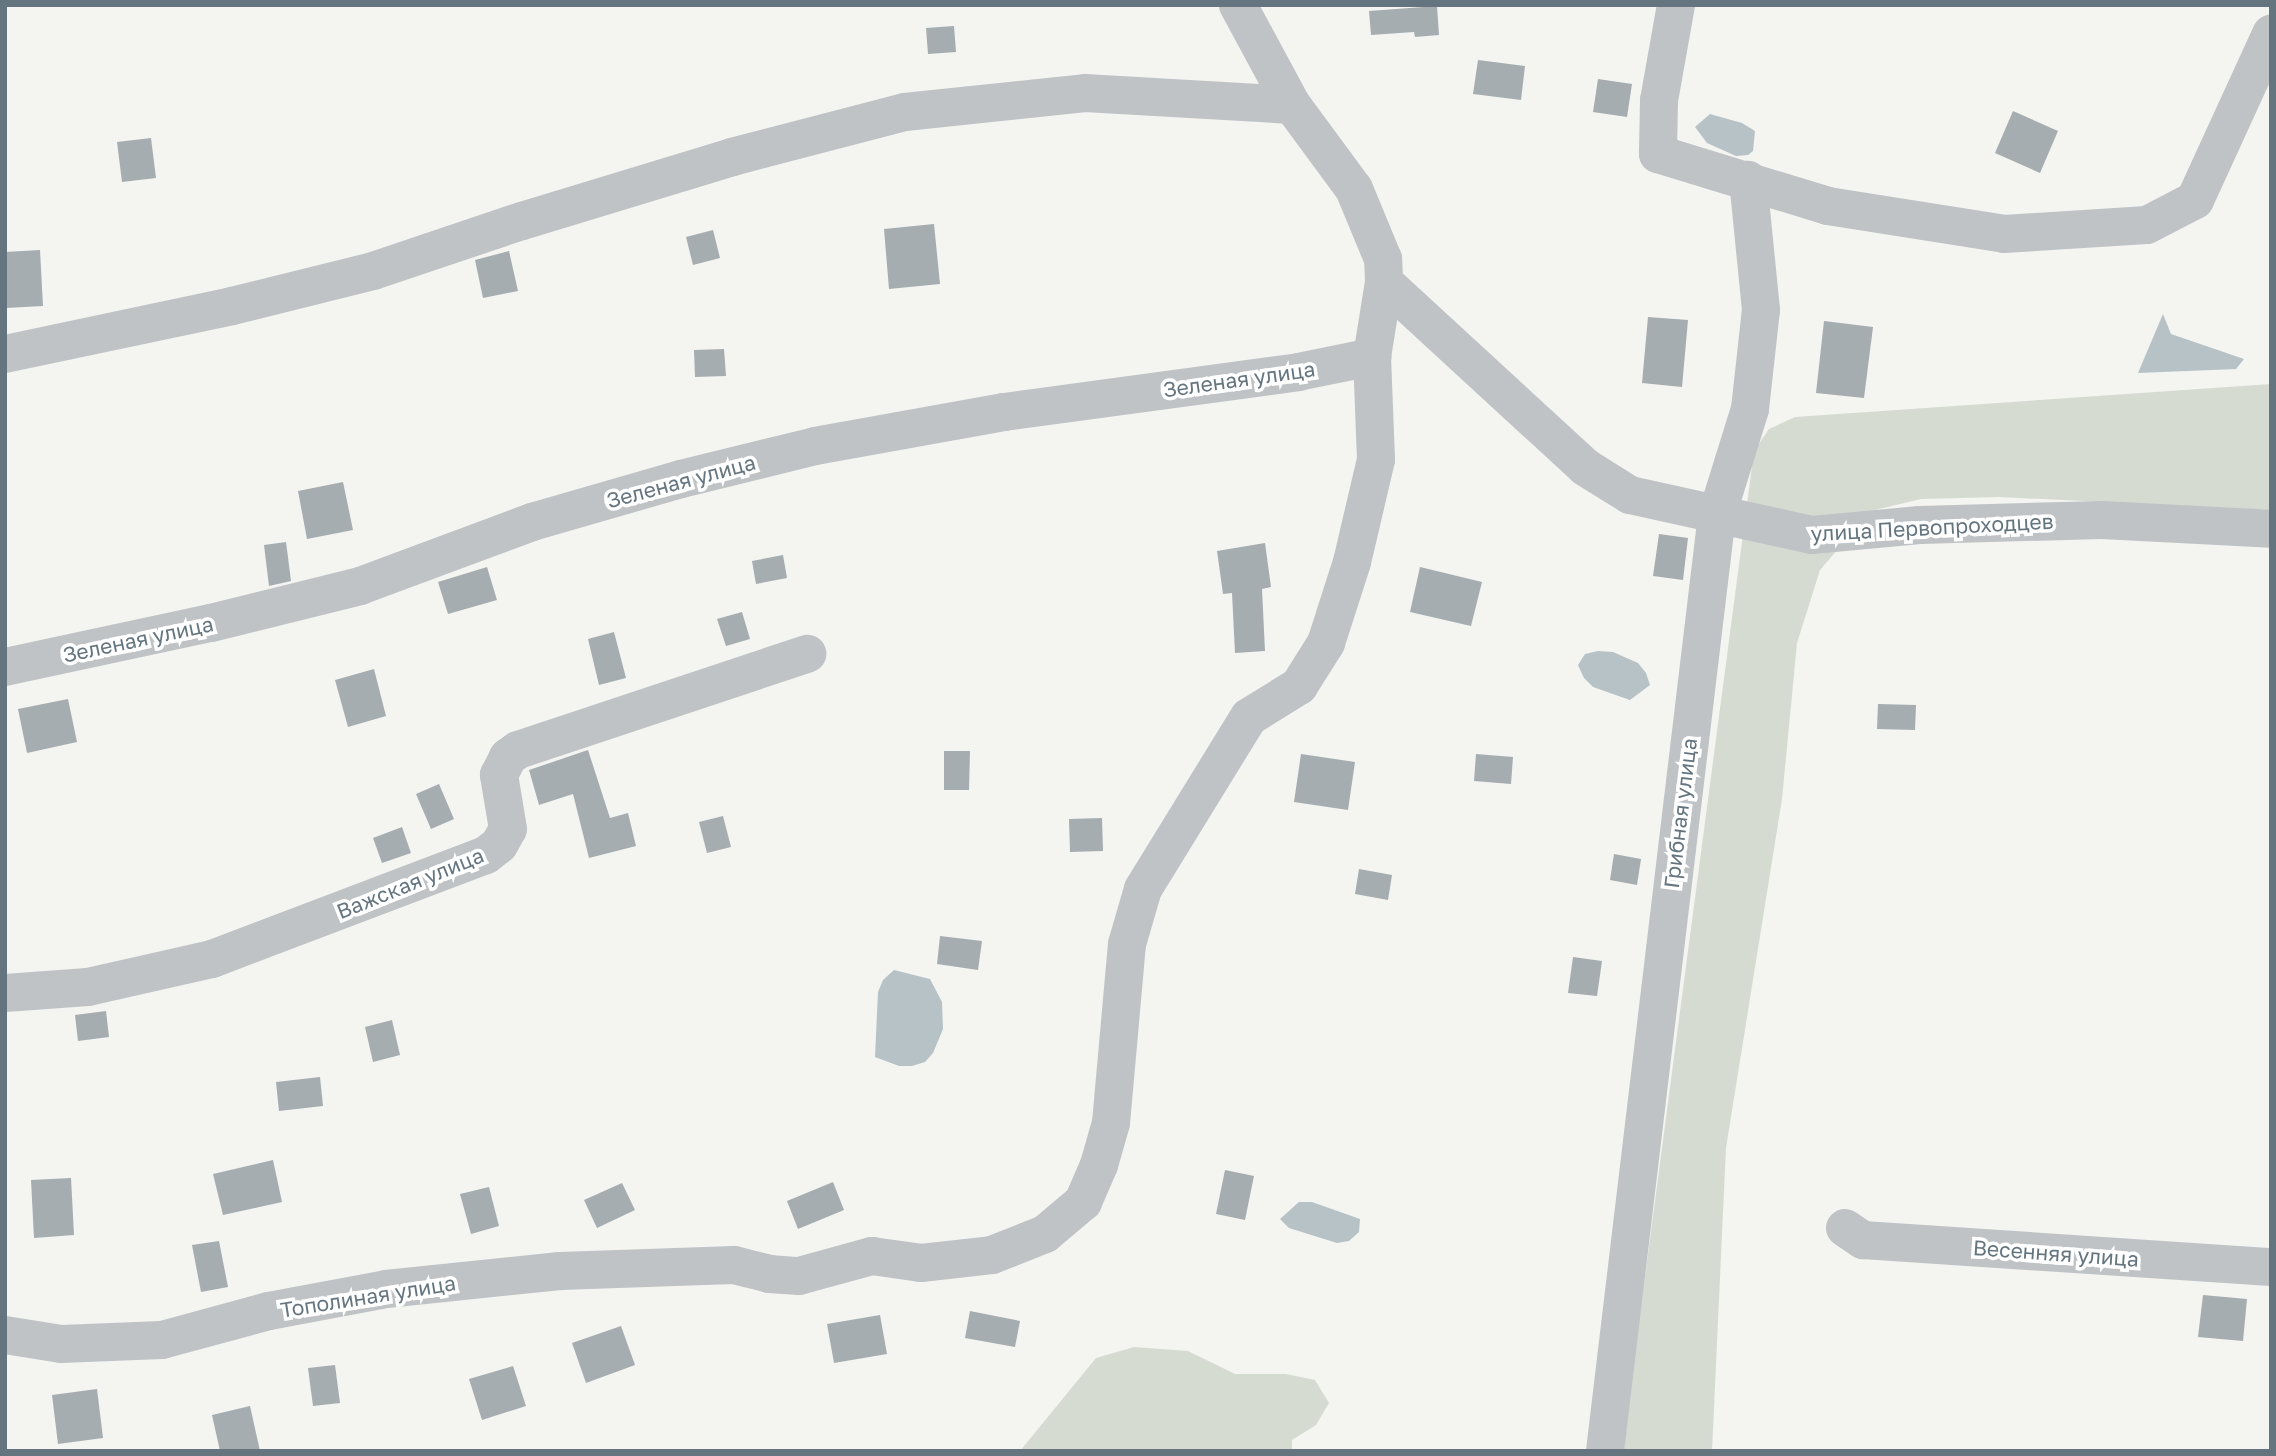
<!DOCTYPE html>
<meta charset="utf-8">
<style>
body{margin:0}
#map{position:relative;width:2276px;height:1456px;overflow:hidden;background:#f4f4f1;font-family:"Golos Text",sans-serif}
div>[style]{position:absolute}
.green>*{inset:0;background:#d6dbd2}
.water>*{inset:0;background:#b6c2c6}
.building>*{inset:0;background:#a5adb1}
.minor>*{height:38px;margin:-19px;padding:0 19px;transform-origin:19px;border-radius:19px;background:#bfc3c6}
span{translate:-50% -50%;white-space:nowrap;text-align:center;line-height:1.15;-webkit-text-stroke:7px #fff;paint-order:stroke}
.street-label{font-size:21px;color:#657580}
.frame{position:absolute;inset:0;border:7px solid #657580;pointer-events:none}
</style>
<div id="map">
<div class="green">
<div style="clip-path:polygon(2271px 384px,2271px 510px,1999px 497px,1921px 499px,1871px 511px,1820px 570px,1797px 643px,1782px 799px,1726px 1148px,1712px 1451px,1622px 1451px,1754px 451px,1769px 429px,1795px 417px)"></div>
<div style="clip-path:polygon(1134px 1347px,1188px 1351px,1235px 1374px,1286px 1374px,1315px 1380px,1329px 1403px,1316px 1425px,1292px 1440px,1292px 1451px,1020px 1451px,1096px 1358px)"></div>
</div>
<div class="water">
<div style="clip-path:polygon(1710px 114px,1742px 123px,1755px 131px,1753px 151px,1748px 155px,1736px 156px,1707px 143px,1695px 127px)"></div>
<div style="clip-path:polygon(2163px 314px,2171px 334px,2244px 359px,2236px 369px,2138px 373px)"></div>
<div style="clip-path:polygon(1598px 651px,1613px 652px,1638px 663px,1646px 673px,1650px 685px,1630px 700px,1593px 687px,1584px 678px,1578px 665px,1585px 654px)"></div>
<div style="clip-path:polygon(894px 970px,930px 979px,942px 1002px,943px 1029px,933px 1053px,925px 1062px,912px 1066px,899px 1066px,875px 1057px,878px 992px,883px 980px)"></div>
<div style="clip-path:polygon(1299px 1202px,1312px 1202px,1360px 1219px,1359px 1232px,1349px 1241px,1337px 1243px,1289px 1228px,1280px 1219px)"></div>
</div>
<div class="building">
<div style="clip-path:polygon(1437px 6px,1439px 35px,1415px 37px,1414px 32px,1371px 35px,1369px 11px)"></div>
<div style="clip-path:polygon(954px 26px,956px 52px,928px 54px,926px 28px)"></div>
<div style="clip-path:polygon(1478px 60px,1525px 66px,1521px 100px,1473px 94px)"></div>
<div style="clip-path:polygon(1598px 79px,1632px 84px,1627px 117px,1593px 112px)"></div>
<div style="clip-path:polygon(2013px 111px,2058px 131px,2040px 173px,1995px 153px)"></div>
<div style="clip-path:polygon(151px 138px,156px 178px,122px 182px,117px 142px)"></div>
<div style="clip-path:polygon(934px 224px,940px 284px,889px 289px,884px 229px)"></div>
<div style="clip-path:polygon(713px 230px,720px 258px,693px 265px,686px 237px)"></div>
<div style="clip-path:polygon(40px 250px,43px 306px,6px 308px,5px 252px)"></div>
<div style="clip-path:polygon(509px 251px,518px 291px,483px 298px,475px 260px)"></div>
<div style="clip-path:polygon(1648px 317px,1688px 320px,1682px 387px,1642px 383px)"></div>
<div style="clip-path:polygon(1824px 321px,1873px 327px,1864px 398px,1816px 393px)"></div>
<div style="clip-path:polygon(724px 349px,726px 376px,695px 377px,694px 350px)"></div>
<div style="clip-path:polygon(343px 482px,353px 530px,307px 539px,298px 491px)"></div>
<div style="clip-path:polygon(1659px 534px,1688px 538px,1683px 580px,1653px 576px)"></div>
<div style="clip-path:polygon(286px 542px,291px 581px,269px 586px,264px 545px)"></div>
<div style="clip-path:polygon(1265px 543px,1271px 587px,1262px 589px,1265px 651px,1235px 653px,1232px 593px,1223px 594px,1217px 551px)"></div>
<div style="clip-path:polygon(783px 555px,787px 578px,756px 584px,752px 561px)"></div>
<div style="clip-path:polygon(487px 567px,497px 600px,448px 614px,438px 582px)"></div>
<div style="clip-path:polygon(1420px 567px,1482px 582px,1471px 626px,1410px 612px)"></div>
<div style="clip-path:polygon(742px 612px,750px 639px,726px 646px,717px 619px)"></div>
<div style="clip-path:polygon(614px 632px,626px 678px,599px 685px,588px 639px)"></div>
<div style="clip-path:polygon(374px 669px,386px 716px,348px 727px,335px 680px)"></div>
<div style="clip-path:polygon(68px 699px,77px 742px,27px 753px,18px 709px)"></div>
<div style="clip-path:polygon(1878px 704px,1916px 705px,1915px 730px,1877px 729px)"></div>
<div style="clip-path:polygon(588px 750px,610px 818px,628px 813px,636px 846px,589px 858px,573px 794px,539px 805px,529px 770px)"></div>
<div style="clip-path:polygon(944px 751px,970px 751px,969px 790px,944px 790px)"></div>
<div style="clip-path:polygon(1301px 754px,1355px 762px,1348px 810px,1294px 802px)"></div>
<div style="clip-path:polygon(1476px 754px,1513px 757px,1511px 784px,1474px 781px)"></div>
<div style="clip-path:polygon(439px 784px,454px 819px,431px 829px,416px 794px)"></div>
<div style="clip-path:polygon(723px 816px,731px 847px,707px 853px,699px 822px)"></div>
<div style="clip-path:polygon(1102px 818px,1103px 851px,1070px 852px,1069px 819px)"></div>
<div style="clip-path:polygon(402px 827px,411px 853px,382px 863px,373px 838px)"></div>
<div style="clip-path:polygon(1614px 854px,1641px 859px,1637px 885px,1610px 880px)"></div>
<div style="clip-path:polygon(1359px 869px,1392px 875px,1388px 900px,1355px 894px)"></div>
<div style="clip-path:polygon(940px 936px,982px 941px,978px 970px,937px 964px)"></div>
<div style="clip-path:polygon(1573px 957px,1602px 961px,1597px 996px,1568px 993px)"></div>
<div style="clip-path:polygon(106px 1011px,109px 1037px,78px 1041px,75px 1015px)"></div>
<div style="clip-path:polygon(392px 1020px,400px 1055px,373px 1062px,365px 1027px)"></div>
<div style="clip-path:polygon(320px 1077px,323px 1106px,279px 1111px,276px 1082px)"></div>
<div style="clip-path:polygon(273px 1160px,282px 1202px,223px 1215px,213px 1174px)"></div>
<div style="clip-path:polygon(1225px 1170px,1254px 1176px,1245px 1220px,1216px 1214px)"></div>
<div style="clip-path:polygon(71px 1178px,74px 1235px,34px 1238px,31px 1180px)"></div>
<div style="clip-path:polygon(833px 1182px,844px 1210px,798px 1229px,787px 1201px)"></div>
<div style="clip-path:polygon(622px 1183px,635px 1210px,597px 1228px,584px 1200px)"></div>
<div style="clip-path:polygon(489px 1187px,499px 1226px,471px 1234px,460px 1194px)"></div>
<div style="clip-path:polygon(219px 1241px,228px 1287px,201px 1292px,192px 1245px)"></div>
<div style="clip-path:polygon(2203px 1295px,2247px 1299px,2243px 1341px,2198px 1337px)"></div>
<div style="clip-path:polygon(970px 1311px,1020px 1321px,1015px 1347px,965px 1338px)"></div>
<div style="clip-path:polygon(880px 1315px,887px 1354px,834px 1363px,827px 1324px)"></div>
<div style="clip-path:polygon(621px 1326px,635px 1365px,586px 1383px,572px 1343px)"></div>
<div style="clip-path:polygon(335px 1365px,340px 1403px,313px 1406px,308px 1368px)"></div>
<div style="clip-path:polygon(513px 1366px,526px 1406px,482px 1420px,469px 1379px)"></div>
<div style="clip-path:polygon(97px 1389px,103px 1438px,58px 1444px,52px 1395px)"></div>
<div style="clip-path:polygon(250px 1406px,260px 1451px,220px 1451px,212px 1415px)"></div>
</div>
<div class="minor">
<div style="left:1676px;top:5px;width:97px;rotate:100.1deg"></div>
<div style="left:1659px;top:100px;width:54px;rotate:91.1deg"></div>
<div style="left:1658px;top:154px;width:178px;rotate:17deg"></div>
<div style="left:1828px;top:206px;width:178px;rotate:9deg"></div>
<div style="left:2004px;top:234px;width:143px;rotate:-3.6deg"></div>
<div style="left:2147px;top:225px;width:54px;rotate:-27.5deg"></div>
<div style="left:2195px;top:200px;width:183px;rotate:-65.4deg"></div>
<div style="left:1384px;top:282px;width:273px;rotate:42.6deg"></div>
<div style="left:1585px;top:467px;width:53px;rotate:31.9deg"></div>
<div style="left:1630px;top:495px;width:186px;rotate:12.4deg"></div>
<div style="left:1812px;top:535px;width:108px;rotate:-5.3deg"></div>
<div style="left:1920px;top:525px;width:182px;rotate:-1.6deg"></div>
<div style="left:2102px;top:520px;width:169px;rotate:3deg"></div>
<div style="left:5px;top:354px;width:232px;rotate:-11.9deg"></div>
<div style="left:232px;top:306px;width:145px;rotate:-13.9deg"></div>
<div style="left:373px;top:271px;width:157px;rotate:-18.6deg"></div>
<div style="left:522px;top:221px;width:220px;rotate:-16.9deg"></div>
<div style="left:732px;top:157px;width:179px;rotate:-14.6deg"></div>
<div style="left:905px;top:112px;width:181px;rotate:-6deg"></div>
<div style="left:1085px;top:93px;width:207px;rotate:3.3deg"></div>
<div style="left:5px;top:667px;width:211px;rotate:-12.1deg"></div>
<div style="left:211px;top:623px;width:154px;rotate:-13.9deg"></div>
<div style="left:360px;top:586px;width:184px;rotate:-20.4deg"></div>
<div style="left:532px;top:522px;width:155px;rotate:-16.1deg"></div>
<div style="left:681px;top:479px;width:138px;rotate:-13.8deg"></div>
<div style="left:815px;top:446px;width:192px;rotate:-10.2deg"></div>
<div style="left:1004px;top:412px;width:297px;rotate:-7.7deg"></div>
<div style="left:1298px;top:372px;width:76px;rotate:-11.5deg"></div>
<div style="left:5px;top:993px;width:83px;rotate:-4.1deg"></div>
<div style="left:88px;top:987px;width:127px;rotate:-12.7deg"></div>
<div style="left:212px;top:959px;width:293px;rotate:-20.8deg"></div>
<div style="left:486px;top:855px;width:16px;rotate:-38deg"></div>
<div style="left:499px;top:845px;width:18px;rotate:-61deg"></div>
<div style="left:508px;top:829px;width:55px;rotate:-99.5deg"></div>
<div style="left:499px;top:775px;width:20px;rotate:-63deg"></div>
<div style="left:508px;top:757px;width:12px;rotate:-35deg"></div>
<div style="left:518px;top:750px;width:305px;rotate:-18.4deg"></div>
<div style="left:1845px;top:1228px;width:22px;rotate:34deg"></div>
<div style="left:1863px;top:1240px;width:409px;rotate:3.8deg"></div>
<div style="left:5px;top:1335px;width:57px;rotate:9.1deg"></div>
<div style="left:61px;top:1344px;width:101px;rotate:-2.3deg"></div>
<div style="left:162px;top:1340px;width:111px;rotate:-15.2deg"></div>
<div style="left:269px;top:1311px;width:119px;rotate:-10.6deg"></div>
<div style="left:386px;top:1289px;width:175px;rotate:-5.9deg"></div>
<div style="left:560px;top:1271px;width:174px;rotate:-2deg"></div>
<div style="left:734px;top:1265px;width:36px;rotate:14deg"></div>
<div style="left:769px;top:1274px;width:30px;rotate:4deg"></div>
<div style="left:799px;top:1276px;width:76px;rotate:-15.3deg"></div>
<div style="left:872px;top:1256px;width:49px;rotate:8.1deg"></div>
<div style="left:921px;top:1263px;width:71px;rotate:-6.4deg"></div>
<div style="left:992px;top:1255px;width:57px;rotate:-21.6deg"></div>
<div style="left:1045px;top:1234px;width:50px;rotate:-40.1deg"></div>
<div style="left:1083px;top:1202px;width:40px;rotate:-66.6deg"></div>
<div style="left:1099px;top:1165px;width:44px;rotate:-74.1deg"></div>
<div style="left:1111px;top:1123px;width:180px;rotate:-84.9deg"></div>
<div style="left:1127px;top:944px;width:57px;rotate:-73.8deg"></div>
<div style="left:1143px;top:889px;width:202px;rotate:-58.4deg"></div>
<div style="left:1249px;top:717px;width:59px;rotate:-31.8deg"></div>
<div style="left:1299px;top:686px;width:51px;rotate:-57.9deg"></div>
<div style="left:1326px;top:643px;width:85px;rotate:-72.2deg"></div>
<div style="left:1352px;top:562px;width:105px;rotate:-76.8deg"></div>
<div style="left:1376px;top:460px;width:103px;rotate:-92.2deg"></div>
<div style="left:1372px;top:357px;width:76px;rotate:-80.9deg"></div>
<div style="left:1384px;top:282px;width:23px;rotate:-92deg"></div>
<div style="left:1383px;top:259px;width:76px;rotate:-112.5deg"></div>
<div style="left:1354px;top:189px;width:104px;rotate:-126.4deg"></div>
<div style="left:1292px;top:105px;width:114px;rotate:-118.4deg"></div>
<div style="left:1605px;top:1451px;width:943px;rotate:-83.18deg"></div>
<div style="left:1717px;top:515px;width:111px;rotate:-72.7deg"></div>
<div style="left:1750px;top:409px;width:100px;rotate:-83.7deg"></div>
<div style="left:1761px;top:310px;width:131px;rotate:-95.7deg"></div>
</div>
<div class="street-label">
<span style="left:1239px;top:379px;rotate:-8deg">Зеленая улица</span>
<span style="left:681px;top:481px;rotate:-15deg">Зеленая улица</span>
<span style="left:1932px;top:527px;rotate:-3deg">улица Первопроходцев</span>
<span style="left:138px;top:639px;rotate:-12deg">Зеленая улица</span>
<span style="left:1680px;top:813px;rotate:-83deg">Грибная улица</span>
<span style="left:410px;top:883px;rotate:-22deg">Важская улица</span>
<span style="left:2056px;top:1253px;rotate:4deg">Весенняя улица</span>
<span style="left:368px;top:1296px;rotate:-9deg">Тополиная улица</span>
</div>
<div class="frame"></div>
</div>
